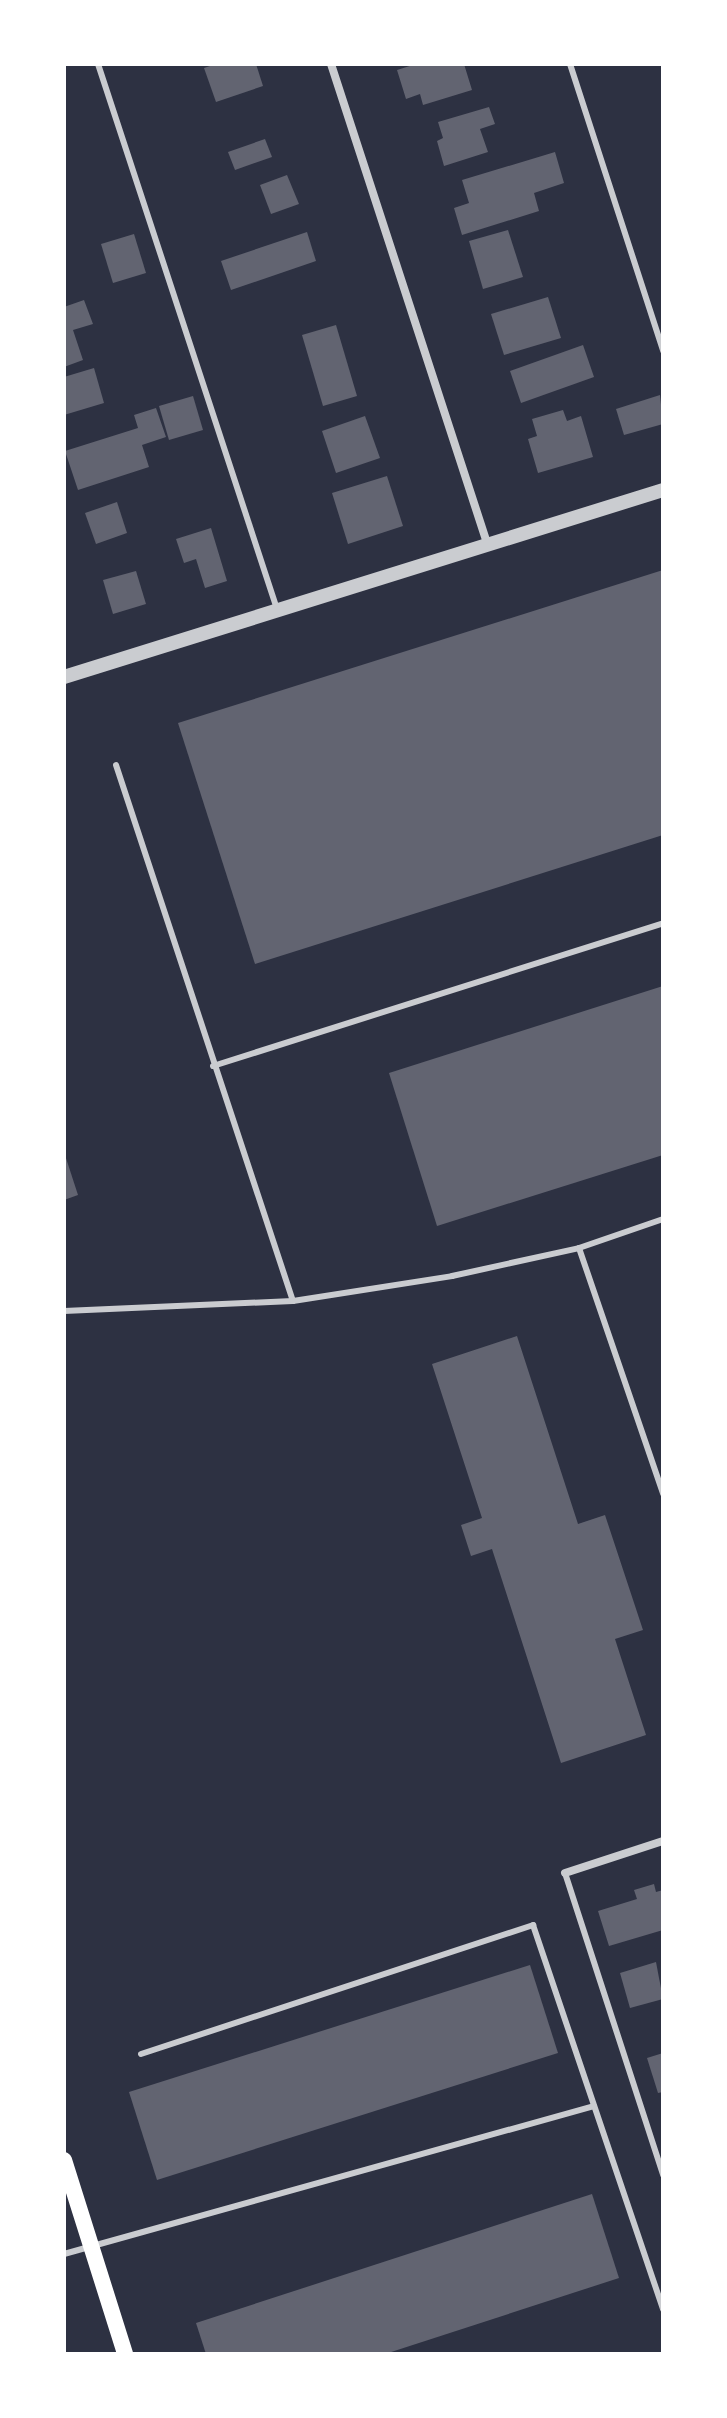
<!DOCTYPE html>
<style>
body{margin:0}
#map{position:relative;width:727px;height:2418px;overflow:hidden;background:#2d3142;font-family:"DejaVu Sans",sans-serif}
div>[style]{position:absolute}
.building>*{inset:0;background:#626471}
.service>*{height:6px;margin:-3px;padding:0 3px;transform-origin:3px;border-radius:3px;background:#caccd0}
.minor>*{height:8px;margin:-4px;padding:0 4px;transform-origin:4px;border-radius:4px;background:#caccd0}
.tertiary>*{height:14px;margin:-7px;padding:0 7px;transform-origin:7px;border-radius:7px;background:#caccd0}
.secondary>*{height:16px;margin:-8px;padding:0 8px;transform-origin:8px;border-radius:8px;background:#fff}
span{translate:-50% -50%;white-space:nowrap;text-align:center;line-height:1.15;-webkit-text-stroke:6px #fff;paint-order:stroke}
.frame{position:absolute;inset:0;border:66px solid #fff;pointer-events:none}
</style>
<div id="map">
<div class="building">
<div style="clip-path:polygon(216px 64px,256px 64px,263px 86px,216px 102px,204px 68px)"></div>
<div style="clip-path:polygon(416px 64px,464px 64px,472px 90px,423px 105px,420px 94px,406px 99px,397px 70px)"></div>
<div style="clip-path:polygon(489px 107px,495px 124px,480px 129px,488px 152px,444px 166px,437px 141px,443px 138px,438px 122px)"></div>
<div style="clip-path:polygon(265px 139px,272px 157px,235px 170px,228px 152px)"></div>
<div style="clip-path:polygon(555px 152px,564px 183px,534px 193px,539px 211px,462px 235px,454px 208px,469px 203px,462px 180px)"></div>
<div style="clip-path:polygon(287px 175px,299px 204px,271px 214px,260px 185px)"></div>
<div style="clip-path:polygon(508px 230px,523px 277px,483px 289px,469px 241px)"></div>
<div style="clip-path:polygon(307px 232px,316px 261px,231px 290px,221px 261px)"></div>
<div style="clip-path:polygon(134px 234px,146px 273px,113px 283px,101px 244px)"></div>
<div style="clip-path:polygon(548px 297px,561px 338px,504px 355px,491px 314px)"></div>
<div style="clip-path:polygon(84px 300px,93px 324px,73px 330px,83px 360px,64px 367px,64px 307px)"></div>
<div style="clip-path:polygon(336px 325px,357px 396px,323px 406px,302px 335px)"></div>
<div style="clip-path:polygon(583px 345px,594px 377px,521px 403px,510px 371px)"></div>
<div style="clip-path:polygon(94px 368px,104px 403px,64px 415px,64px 377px)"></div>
<div style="clip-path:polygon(660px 395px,663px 424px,624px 435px,616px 409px)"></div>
<div style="clip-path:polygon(193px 396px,203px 430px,169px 440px,159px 406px)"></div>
<div style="clip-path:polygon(156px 408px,166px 437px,142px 445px,149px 467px,78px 490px,65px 451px,138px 428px,134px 415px)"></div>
<div style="clip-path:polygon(563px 410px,567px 421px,581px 416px,593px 457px,538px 473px,528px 439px,537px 436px,532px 419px)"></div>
<div style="clip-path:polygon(365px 416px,380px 458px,336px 473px,322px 431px)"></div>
<div style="clip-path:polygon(387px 476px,403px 526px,348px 544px,332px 493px)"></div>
<div style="clip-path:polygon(117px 502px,127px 533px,96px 544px,85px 513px)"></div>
<div style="clip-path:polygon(211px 528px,227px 581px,205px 588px,196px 559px,184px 563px,176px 539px)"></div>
<div style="clip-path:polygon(663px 570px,663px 835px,255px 964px,178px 723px)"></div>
<div style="clip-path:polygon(136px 571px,146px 604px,113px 614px,103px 580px)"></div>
<div style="clip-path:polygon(663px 986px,663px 1155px,437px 1226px,389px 1073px)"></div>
<div style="clip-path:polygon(64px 1152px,78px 1195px,64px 1200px)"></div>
<div style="clip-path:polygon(517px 1336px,578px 1524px,605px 1515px,643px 1630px,615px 1639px,646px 1735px,561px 1763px,492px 1549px,471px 1556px,461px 1525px,482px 1518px,432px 1364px)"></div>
<div style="clip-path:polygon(654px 1884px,656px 1892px,663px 1890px,663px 1930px,609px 1946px,598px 1911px,637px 1899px,634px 1890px)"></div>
<div style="clip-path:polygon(656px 1962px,663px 1999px,630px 2008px,620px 1973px)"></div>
<div style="clip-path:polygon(530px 1965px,558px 2053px,157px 2180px,129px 2092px)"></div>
<div style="clip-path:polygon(663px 2053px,663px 2092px,658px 2093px,647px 2058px)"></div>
<div style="clip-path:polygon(592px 2194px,619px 2278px,385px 2354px,206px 2354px,196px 2323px)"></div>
</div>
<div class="service">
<div style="left:98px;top:64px;width:574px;rotate:71.82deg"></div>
<div style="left:570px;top:64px;width:302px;rotate:72deg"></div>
<div style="left:116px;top:765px;width:564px;rotate:71.73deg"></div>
<div style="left:213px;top:1066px;width:472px;rotate:-17.6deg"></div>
<div style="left:579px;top:1248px;width:260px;rotate:71.1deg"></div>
<div style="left:64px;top:1311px;width:229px;rotate:-2.5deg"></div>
<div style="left:293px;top:1301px;width:161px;rotate:-8.9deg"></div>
<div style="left:452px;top:1276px;width:130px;rotate:-12.4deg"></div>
<div style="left:579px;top:1248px;width:89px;rotate:-19deg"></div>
<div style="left:565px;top:1873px;width:318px;rotate:72deg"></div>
<div style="left:141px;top:2054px;width:413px;rotate:-18.2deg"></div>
<div style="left:533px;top:1925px;width:406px;rotate:71.3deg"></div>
<div style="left:64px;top:2254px;width:550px;rotate:-15.6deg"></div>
</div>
<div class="minor">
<div style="left:331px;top:64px;width:504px;rotate:71.96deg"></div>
<div style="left:565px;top:1873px;width:103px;rotate:-18.1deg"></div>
</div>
<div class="tertiary">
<div style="left:64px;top:677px;width:628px;rotate:-17.34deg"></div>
</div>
<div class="secondary">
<div style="left:64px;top:2160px;width:203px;rotate:72.5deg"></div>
</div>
<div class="frame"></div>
</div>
